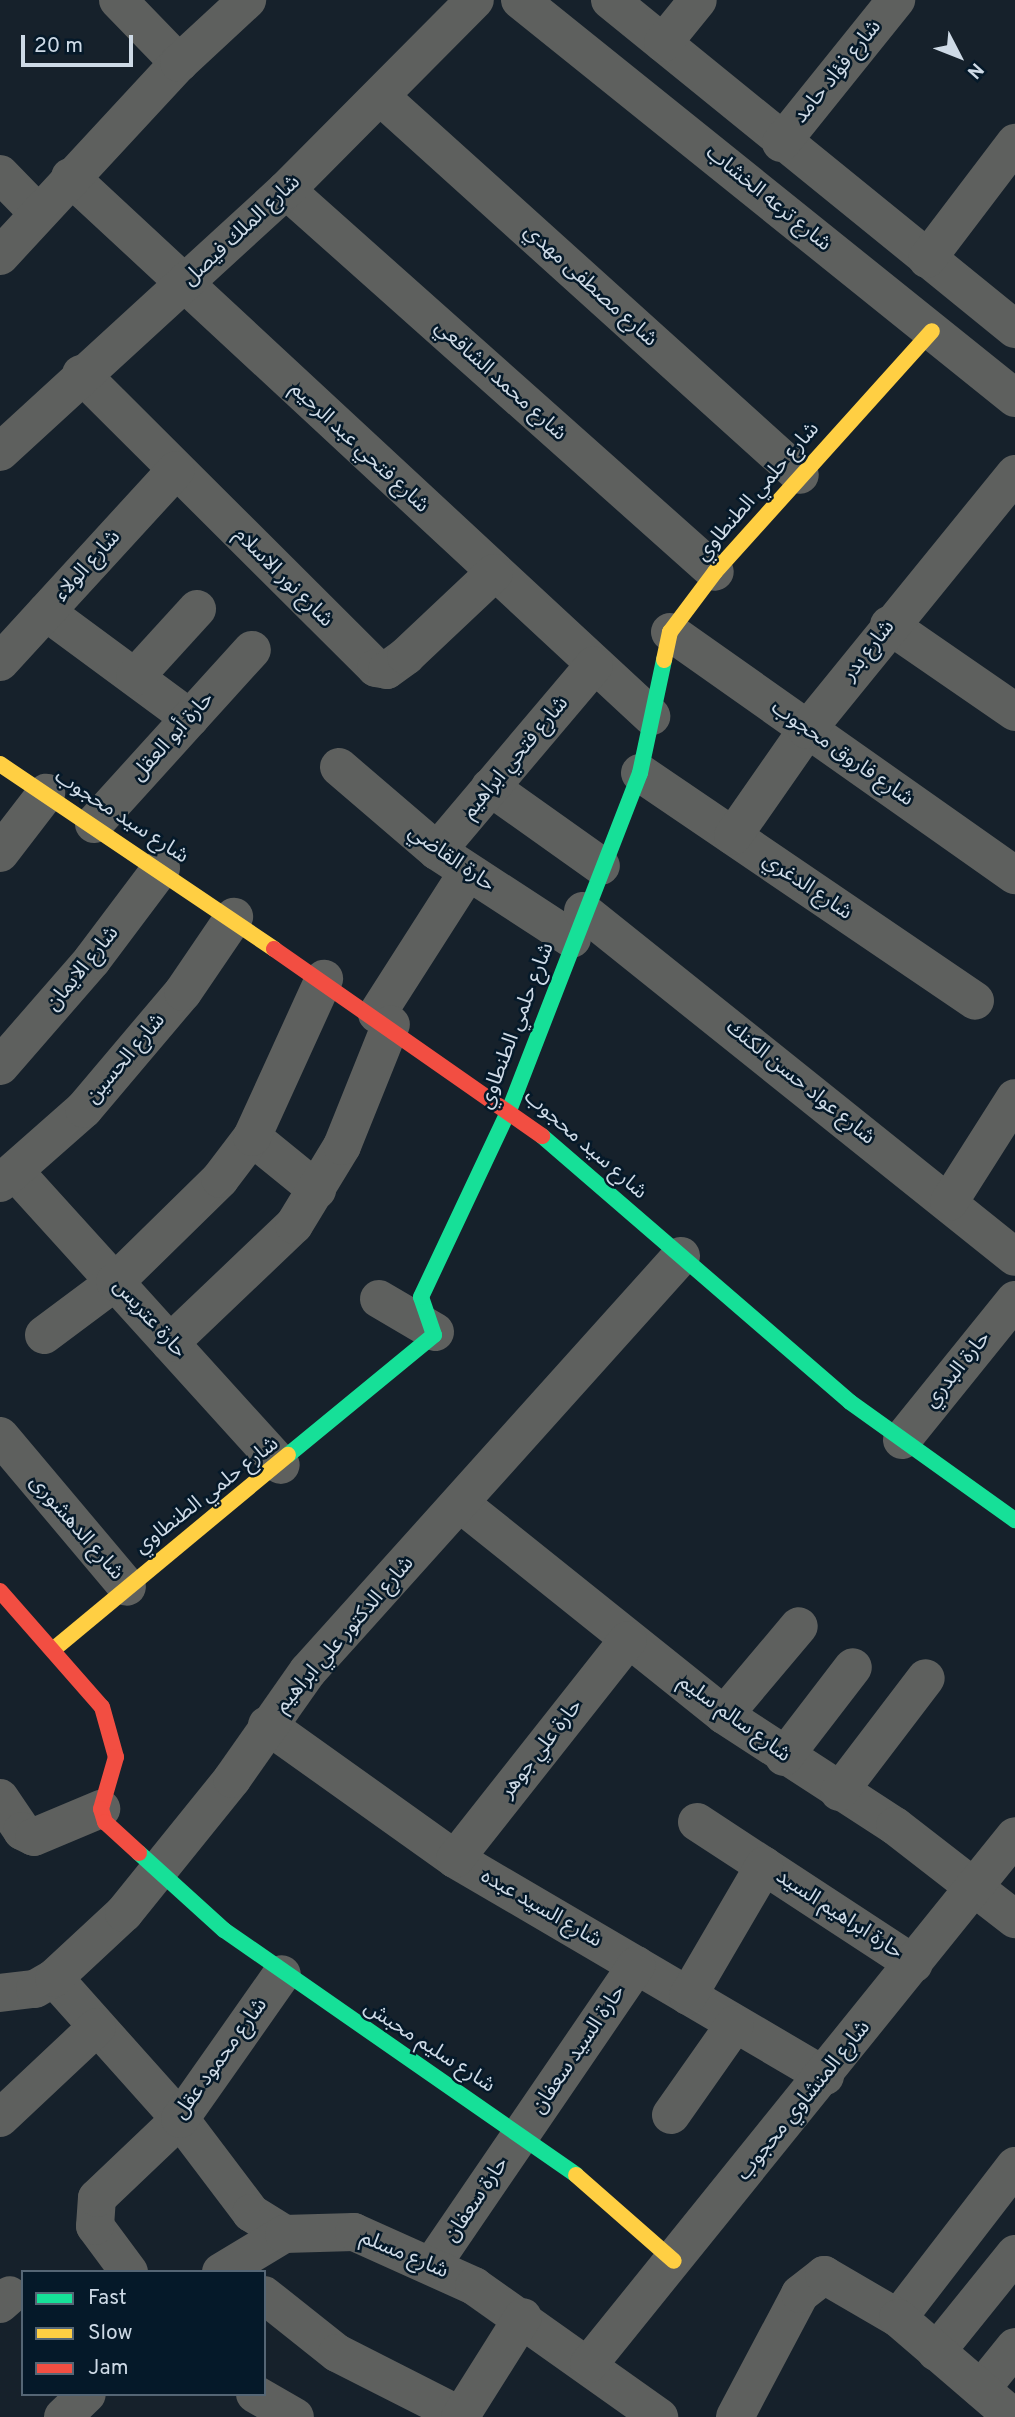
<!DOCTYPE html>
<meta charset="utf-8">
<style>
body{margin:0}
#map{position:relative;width:1015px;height:2417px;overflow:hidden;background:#16212b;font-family:Overpass,"Noto Sans Arabic",sans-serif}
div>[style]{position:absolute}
.street>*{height:38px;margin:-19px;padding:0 19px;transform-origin:19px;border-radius:19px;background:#5e605e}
.fast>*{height:16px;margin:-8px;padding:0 8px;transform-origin:8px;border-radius:8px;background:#16e098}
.slow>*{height:16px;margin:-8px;padding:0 8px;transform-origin:8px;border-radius:8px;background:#ffcf43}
.jam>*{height:16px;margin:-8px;padding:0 8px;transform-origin:8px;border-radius:8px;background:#f24e42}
span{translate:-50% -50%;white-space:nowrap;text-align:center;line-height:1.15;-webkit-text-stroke:5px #051929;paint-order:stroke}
.street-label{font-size:21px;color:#cedae6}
.legend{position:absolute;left:21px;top:2270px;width:245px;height:126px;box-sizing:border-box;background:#051929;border:2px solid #556675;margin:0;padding:9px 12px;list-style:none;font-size:21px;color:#cedae6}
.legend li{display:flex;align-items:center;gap:14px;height:35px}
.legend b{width:35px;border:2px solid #556675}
.north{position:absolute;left:924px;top:21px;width:70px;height:70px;-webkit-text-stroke:5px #051929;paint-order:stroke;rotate:132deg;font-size:19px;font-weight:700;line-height:28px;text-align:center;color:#cedae6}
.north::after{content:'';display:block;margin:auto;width:24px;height:32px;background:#cedae6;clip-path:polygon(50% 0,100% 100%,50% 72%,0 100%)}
.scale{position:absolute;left:21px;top:35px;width:112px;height:32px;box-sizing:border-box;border:4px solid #cedae6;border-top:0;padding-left:9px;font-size:21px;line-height:24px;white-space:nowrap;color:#cedae6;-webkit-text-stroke:5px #051929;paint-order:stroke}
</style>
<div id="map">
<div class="street">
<div style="left:118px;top:0;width:88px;rotate:45.9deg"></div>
<div style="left:520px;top:0;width:635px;rotate:38.8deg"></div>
<div style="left:610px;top:0;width:522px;rotate:39.09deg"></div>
<div style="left:663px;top:43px;width:55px;rotate:-50.9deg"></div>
<div style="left:381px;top:97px;width:564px;rotate:42.06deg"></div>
<div style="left:781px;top:143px;width:184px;rotate:-51.2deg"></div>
<div style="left:0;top:174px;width:54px;rotate:45.7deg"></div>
<div style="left:70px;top:177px;width:793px;rotate:42.85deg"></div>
<div style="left:286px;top:190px;width:574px;rotate:41.68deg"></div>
<div style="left:0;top:256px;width:263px;rotate:-47.2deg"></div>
<div style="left:179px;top:63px;width:93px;rotate:-42.8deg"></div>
<div style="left:927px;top:259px;width:146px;rotate:-52.8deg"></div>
<div style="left:81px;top:374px;width:416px;rotate:44.9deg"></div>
<div style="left:376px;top:668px;width:11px;rotate:10deg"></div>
<div style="left:387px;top:670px;width:24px;rotate:-36deg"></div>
<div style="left:406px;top:656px;width:121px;rotate:-43.3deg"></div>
<div style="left:0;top:452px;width:388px;rotate:-42.5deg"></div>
<div style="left:286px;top:190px;width:268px;rotate:-45.2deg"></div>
<div style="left:46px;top:612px;width:179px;rotate:36.4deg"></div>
<div style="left:889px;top:625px;width:153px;rotate:34.6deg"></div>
<div style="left:670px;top:632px;width:422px;rotate:35.2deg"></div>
<div style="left:0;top:662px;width:260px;rotate:-47.5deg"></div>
<div style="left:135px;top:677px;width:92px;rotate:-47.6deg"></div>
<div style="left:339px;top:767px;width:129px;rotate:40.6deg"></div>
<div style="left:437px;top:851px;width:161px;rotate:33.1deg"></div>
<div style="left:640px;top:773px;width:405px;rotate:34.2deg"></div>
<div style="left:490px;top:787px;width:136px;rotate:35.4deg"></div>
<div style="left:94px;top:824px;width:235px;rotate:-47.8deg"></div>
<div style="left:733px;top:836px;width:129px;rotate:-55.1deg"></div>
<div style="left:807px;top:730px;width:330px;rotate:-50.9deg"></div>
<div style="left:437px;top:851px;width:243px;rotate:-49.8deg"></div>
<div style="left:0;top:853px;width:76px;rotate:-52.5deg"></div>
<div style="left:583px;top:911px;width:553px;rotate:38.69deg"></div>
<div style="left:377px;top:1014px;width:167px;rotate:-57.4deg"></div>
<div style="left:0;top:1066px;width:140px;rotate:-49deg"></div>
<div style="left:92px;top:960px;width:115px;rotate:-53.1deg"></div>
<div style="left:252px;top:1137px;width:84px;rotate:39.2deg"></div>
<div style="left:16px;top:1173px;width:394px;rotate:47.8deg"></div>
<div style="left:0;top:1183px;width:112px;rotate:-41.4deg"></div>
<div style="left:84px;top:1109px;width:153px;rotate:-49.8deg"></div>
<div style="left:183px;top:992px;width:91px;rotate:-55.8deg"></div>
<div style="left:949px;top:1202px;width:123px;rotate:-57.6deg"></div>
<div style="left:379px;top:1299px;width:65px;rotate:30.5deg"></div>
<div style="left:44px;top:1335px;width:89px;rotate:-36.7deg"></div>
<div style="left:115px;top:1282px;width:147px;rotate:-44.4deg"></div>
<div style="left:220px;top:1179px;width:53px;rotate:-52.7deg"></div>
<div style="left:252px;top:1137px;width:174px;rotate:-65.5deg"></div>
<div style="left:170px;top:1343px;width:171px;rotate:-43.6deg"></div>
<div style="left:294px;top:1225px;width:92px;rotate:-58.7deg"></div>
<div style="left:342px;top:1146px;width:131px;rotate:-68.1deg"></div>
<div style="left:0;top:1436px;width:197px;rotate:49.9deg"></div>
<div style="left:902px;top:1440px;width:180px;rotate:-51.1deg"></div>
<div style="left:462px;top:1505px;width:336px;rotate:38.7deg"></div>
<div style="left:724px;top:1715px;width:204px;rotate:33deg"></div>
<div style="left:895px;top:1826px;width:152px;rotate:37.8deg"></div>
<div style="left:724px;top:1715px;width:116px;rotate:-49.9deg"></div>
<div style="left:267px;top:1725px;width:231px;rotate:35.5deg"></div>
<div style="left:455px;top:1859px;width:429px;rotate:30.4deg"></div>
<div style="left:784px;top:1757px;width:113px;rotate:-52.5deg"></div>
<div style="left:839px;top:1792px;width:143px;rotate:-52.7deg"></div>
<div style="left:0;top:1798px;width:40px;rotate:56deg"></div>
<div style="left:22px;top:1831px;width:13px;rotate:27deg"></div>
<div style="left:34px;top:1837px;width:73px;rotate:-22.7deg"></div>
<div style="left:697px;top:1822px;width:259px;rotate:33.2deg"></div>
<div style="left:455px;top:1859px;width:279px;rotate:-51.7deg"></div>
<div style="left:54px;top:1978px;width:189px;rotate:48.2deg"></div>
<div style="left:180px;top:2119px;width:118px;rotate:52.9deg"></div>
<div style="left:251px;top:2213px;width:39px;rotate:32deg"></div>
<div style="left:0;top:1993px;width:35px;rotate:-7deg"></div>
<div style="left:35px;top:1989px;width:22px;rotate:-30deg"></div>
<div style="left:54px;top:1978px;width:96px;rotate:-42.9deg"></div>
<div style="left:124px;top:1913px;width:172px;rotate:-51.1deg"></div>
<div style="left:232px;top:1779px;width:132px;rotate:-54.9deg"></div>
<div style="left:308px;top:1671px;width:558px;rotate:-48.05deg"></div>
<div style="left:688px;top:1996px;width:151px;rotate:-59.7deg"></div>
<div style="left:671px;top:2115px;width:111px;rotate:-54.9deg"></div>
<div style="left:0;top:2118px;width:133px;rotate:-43.2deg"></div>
<div style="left:432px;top:2265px;width:363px;rotate:-55.7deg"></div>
<div style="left:129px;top:2272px;width:57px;rotate:-126.5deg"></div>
<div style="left:95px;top:2226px;width:28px;rotate:-86deg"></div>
<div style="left:97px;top:2198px;width:115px;rotate:-43.6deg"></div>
<div style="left:180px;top:2119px;width:177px;rotate:-54.9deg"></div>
<div style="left:221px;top:2272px;width:74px;rotate:-31.1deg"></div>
<div style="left:284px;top:2234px;width:70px;rotate:-1.6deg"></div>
<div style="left:354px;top:2232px;width:132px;rotate:24.2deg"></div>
<div style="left:474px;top:2286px;width:227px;rotate:35.3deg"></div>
<div style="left:264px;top:2295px;width:93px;rotate:38.5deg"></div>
<div style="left:337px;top:2353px;width:139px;rotate:26.9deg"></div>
<div style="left:0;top:2304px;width:13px;rotate:-42deg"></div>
<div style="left:898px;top:2318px;width:192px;rotate:-52.4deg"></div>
<div style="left:936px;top:2352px;width:126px;rotate:-51.1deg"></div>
<div style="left:589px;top:2364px;width:678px;rotate:-51.1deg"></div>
<div style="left:981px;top:2389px;width:54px;rotate:-51deg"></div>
<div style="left:255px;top:2394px;width:46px;rotate:29.9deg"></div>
<div style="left:63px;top:2417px;width:33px;rotate:-44deg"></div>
<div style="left:460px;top:2417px;width:118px;rotate:-57.8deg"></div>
<div style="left:735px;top:2417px;width:139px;rotate:-62.1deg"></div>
<div style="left:800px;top:2294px;width:31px;rotate:-38deg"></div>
<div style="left:824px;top:2275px;width:86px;rotate:30.2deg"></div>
<div style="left:898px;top:2318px;width:152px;rotate:40.7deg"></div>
</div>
<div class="fast">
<div style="left:542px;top:1136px;width:407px;rotate:40.8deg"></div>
<div style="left:850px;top:1402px;width:203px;rotate:35.6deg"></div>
<div style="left:288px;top:1455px;width:189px;rotate:-39.4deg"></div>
<div style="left:434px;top:1335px;width:40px;rotate:-108.9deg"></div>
<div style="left:421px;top:1297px;width:209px;rotate:-64.8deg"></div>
<div style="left:510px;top:1108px;width:359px;rotate:-68.8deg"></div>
<div style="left:640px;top:773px;width:116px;rotate:-78deg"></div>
<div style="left:139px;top:1853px;width:115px;rotate:42.2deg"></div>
<div style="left:224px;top:1930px;width:429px;rotate:34.8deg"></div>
</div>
<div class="slow">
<div style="left:664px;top:660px;width:29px;rotate:-78deg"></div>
<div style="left:670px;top:632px;width:75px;rotate:-53.1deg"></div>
<div style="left:715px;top:572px;width:324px;rotate:-48deg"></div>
<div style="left:0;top:764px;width:331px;rotate:34deg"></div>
<div style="left:54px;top:1649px;width:304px;rotate:-39.7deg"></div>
<div style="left:576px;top:2175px;width:130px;rotate:41.3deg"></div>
</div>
<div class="jam">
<div style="left:274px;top:949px;width:327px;rotate:34.9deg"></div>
<div style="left:0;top:1591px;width:154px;rotate:48.7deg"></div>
<div style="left:102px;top:1707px;width:52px;rotate:74.4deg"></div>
<div style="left:116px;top:1757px;width:54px;rotate:106.1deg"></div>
<div style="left:101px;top:1809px;width:14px;rotate:73deg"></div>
<div style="left:105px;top:1822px;width:46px;rotate:42.4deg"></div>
</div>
<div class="street-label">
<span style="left:838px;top:72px;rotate:-51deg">شارع فؤاد حامد</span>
<span style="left:768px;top:199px;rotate:39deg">شارع ترعه الخشاب</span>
<span style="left:242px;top:231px;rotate:-43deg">شارع الملك فيصل</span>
<span style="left:590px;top:286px;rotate:42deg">شارع مصطفى مهدي</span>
<span style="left:500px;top:381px;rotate:42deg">شارع محمد الشافعي</span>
<span style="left:359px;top:448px;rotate:43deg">شارع فتحي عبد الرحيم</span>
<span style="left:758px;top:492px;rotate:-49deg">شارع حلمي الطنطاوي</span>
<span style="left:88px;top:566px;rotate:-48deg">شارع الولاء</span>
<span style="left:283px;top:578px;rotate:45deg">شارع نور الاسلام</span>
<span style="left:869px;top:651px;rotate:-52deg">شارع بدر</span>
<span style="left:173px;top:737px;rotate:-48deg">حارة أبو العقل</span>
<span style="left:842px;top:754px;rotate:35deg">شارع فاروق محجوب</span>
<span style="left:516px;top:758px;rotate:-50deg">شارع فتحي ابراهيم</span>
<span style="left:121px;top:817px;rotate:33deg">شارع سيد محجوب</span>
<span style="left:451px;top:859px;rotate:35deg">حارة القاضي</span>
<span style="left:807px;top:887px;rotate:34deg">شارع الدغري</span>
<span style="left:83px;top:969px;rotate:-51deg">شارع الايمان</span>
<span style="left:517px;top:1026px;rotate:-69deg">شارع حلمي الطنطاوي</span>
<span style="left:126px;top:1059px;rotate:-50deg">شارع الحسين</span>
<span style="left:800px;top:1083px;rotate:39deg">شارع عواد حسن الكنك</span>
<span style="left:585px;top:1145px;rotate:41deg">شارع سيد محجوب</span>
<span style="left:149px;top:1319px;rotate:48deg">حارة عتريس</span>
<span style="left:958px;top:1370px;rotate:-51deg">حارة البدري</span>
<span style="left:207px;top:1496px;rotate:-38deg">شارع حلمي الطنطاوي</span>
<span style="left:76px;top:1528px;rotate:49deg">شارع الدهشورى</span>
<span style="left:345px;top:1635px;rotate:-49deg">شارع الدكتور علي ابراهيم</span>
<span style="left:734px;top:1719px;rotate:36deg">شارع سالم سليم</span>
<span style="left:542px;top:1749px;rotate:-52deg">حارة علي جوهر</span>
<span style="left:541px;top:1909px;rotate:30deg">شارع السيد عبده</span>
<span style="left:839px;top:1915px;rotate:33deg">حارة ابراهيم السيد</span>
<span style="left:429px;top:2047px;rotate:33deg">شارع سليم محبش</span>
<span style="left:579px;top:2050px;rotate:-56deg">حارة السيد سعفان</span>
<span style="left:221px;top:2059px;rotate:-54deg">شارع محمود عقل</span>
<span style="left:804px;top:2101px;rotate:-51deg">شارع المنشاوي محجوب</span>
<span style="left:477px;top:2200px;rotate:-56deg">حارة سعفان</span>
<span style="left:404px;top:2255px;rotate:23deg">شارع مسلم</span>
</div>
<ul class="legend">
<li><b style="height:9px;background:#16e098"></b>Fast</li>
<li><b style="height:9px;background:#ffcf43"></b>Slow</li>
<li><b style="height:9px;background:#f24e42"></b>Jam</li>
</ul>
<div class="north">N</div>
<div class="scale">20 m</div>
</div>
